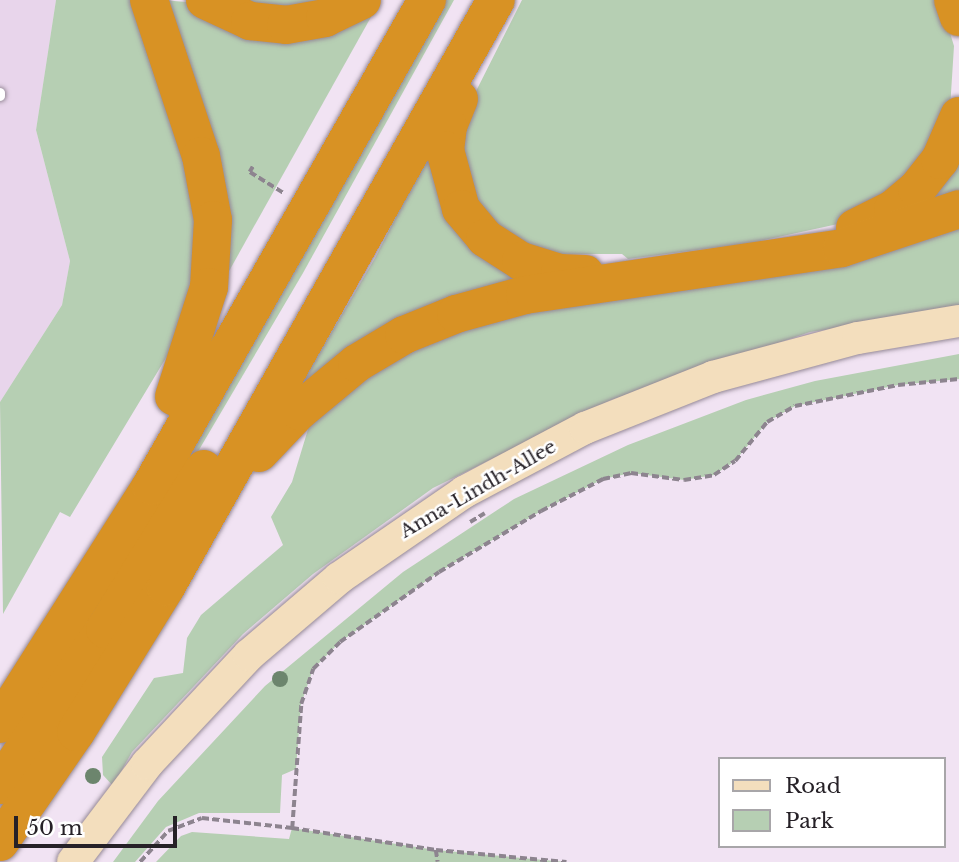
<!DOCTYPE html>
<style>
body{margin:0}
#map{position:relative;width:959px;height:862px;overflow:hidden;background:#f1e3f3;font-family:"Libre Baskerville",serif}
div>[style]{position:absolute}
.built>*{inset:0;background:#e8d5eb}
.green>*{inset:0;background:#b6cfb3}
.path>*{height:3.5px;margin-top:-1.75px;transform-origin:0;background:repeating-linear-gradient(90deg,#8d848f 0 7px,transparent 0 10.5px)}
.roads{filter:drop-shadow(0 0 2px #958997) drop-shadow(0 0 2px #958997)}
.service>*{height:10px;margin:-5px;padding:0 5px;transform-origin:5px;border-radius:5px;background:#fff}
.secondary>*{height:32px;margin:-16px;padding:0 16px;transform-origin:16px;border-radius:16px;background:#f3debd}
.motorway>*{height:38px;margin:-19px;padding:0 19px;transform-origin:19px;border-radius:19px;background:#d89224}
.trees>*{width:16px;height:16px;margin:-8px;border-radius:50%;background:#6c856d}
span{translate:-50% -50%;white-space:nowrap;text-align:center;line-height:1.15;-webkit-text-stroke:5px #fff;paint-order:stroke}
.street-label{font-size:19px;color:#262127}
.legend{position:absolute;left:718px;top:757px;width:228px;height:91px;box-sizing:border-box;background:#fff;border:2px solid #a8a6a9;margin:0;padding:9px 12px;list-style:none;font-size:21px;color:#262127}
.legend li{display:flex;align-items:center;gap:14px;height:35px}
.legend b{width:35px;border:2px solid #a8a6a9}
.scale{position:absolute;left:14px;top:816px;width:163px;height:32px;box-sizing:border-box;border:4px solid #262127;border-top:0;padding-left:9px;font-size:21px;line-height:24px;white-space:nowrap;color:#262127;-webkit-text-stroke:5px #fff;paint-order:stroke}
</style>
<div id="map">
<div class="built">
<div style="clip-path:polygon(0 0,56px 0,36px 130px,70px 261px,62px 305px,0 402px)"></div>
</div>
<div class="green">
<div style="clip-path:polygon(56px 0,138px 0,204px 220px,178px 338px,70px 517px,60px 512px,3px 614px,0 402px,62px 305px,70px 261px,36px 130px)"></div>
<div style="clip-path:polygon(162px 0,371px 17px,228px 273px)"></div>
<div style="clip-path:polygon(220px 0,347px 0,317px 12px)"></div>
<div style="clip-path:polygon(444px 0,454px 0,303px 273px,143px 545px,181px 465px)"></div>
<div style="clip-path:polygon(522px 0,940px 0,954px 46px,950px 109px,915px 175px,838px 224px,751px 243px,628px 259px,622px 254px,539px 254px,488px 223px,462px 167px,467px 109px)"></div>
<div style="clip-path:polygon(433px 144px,526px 273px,317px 380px,301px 384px,375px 258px)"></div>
<div style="clip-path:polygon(959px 153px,959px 199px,926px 199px)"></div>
<div style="clip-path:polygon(959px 220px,959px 311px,810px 332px,611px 400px,433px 488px,313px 574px,243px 634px,132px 752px,113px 786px,103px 775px,102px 757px,154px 678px,183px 673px,187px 638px,201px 615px,283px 545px,271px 517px,292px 482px,309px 426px,366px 376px,462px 324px)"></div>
<div style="clip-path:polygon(959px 354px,959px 379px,898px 385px,795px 406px,767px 422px,735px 461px,714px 475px,684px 480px,631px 473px,603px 479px,541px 511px,439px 572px,340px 642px,313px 669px,301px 704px,296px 769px,282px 775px,280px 813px,199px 813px,166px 827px,135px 862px,113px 862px,158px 801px,265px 686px,403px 572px,514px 499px,628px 445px,746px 400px,815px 381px)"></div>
<div style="clip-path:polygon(292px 828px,436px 850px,566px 862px,156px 862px,181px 836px,192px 832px,289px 839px)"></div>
</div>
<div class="path">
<div style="left:253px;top:167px;width:6px;rotate:121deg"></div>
<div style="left:250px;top:172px;width:40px;rotate:32deg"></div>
<div style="left:470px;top:522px;width:17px;rotate:-31deg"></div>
<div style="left:292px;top:828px;width:146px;rotate:8.7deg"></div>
<div style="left:436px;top:850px;width:131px;rotate:5.3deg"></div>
<div style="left:436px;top:850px;width:12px;rotate:81deg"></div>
<div style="left:140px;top:862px;width:42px;rotate:-47.9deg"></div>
<div style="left:168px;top:831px;width:36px;rotate:-21deg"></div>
<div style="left:202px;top:818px;width:91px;rotate:6.3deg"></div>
<div style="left:292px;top:828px;width:124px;rotate:-85.8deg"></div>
<div style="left:301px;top:704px;width:37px;rotate:-71deg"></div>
<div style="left:313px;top:669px;width:38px;rotate:-45deg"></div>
<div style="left:340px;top:642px;width:121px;rotate:-35.3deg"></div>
<div style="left:439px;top:572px;width:119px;rotate:-30.9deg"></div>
<div style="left:541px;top:511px;width:70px;rotate:-27.3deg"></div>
<div style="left:603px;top:479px;width:29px;rotate:-12deg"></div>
<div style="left:631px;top:473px;width:53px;rotate:7.5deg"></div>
<div style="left:684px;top:480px;width:30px;rotate:-9deg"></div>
<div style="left:714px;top:475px;width:25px;rotate:-34deg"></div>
<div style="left:735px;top:461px;width:50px;rotate:-50.6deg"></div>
<div style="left:767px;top:422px;width:32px;rotate:-30deg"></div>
<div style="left:795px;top:406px;width:105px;rotate:-11.5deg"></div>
<div style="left:898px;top:385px;width:61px;rotate:-5.6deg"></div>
</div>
<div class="roads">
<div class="service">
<div style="left:0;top:93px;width:3px;rotate:90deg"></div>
</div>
<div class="secondary">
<div style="left:73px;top:862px;width:123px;rotate:-52.9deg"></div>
<div style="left:147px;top:764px;width:149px;rotate:-46.9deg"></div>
<div style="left:249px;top:655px;width:118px;rotate:-40.5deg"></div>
<div style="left:339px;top:578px;width:152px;rotate:-34.5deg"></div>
<div style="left:464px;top:492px;width:137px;rotate:-27.9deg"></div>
<div style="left:585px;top:428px;width:138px;rotate:-21.7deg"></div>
<div style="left:713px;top:377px;width:150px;rotate:-15.1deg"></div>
<div style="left:858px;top:338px;width:102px;rotate:-9.6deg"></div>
</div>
<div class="motorway">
<div style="left:149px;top:0;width:164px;rotate:71.6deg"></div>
<div style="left:201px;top:156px;width:65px;rotate:79.4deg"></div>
<div style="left:213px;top:220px;width:67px;rotate:93.4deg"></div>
<div style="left:209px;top:287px;width:115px;rotate:107.7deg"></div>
<div style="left:205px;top:0;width:50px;rotate:25deg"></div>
<div style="left:250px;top:21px;width:36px;rotate:6deg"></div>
<div style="left:286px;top:25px;width:40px;rotate:-10deg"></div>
<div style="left:325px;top:18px;width:41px;rotate:-25.9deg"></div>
<div style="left:953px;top:0;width:18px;rotate:71deg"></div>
<div style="left:459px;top:99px;width:29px;rotate:112deg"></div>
<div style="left:448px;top:126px;width:24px;rotate:97deg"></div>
<div style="left:445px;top:150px;width:61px;rotate:74.8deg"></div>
<div style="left:461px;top:209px;width:38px;rotate:50deg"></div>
<div style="left:485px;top:238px;width:43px;rotate:32.6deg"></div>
<div style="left:521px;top:261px;width:41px;rotate:17.1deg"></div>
<div style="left:560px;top:273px;width:25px;rotate:2deg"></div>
<div style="left:855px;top:228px;width:42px;rotate:-26.6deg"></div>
<div style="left:893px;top:209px;width:31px;rotate:-40deg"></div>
<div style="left:917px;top:189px;width:37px;rotate:-52deg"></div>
<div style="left:940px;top:160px;width:48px;rotate:-66.6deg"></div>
<div style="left:259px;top:453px;width:58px;rotate:-46.4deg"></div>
<div style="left:299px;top:411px;width:75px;rotate:-39.6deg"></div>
<div style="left:357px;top:363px;width:55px;rotate:-30.8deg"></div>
<div style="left:404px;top:335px;width:56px;rotate:-22deg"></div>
<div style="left:456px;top:314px;width:72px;rotate:-15.4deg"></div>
<div style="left:525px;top:295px;width:320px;rotate:-8.4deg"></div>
<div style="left:842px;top:248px;width:123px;rotate:-18.4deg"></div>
<div style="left:0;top:724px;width:282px;rotate:-57.6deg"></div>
<div style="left:151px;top:486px;width:559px;rotate:-60.41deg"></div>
<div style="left:0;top:785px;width:188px;rotate:-56.1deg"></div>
<div style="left:105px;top:629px;width:188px;rotate:-58.3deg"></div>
<div style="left:0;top:842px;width:134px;rotate:-55.4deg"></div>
<div style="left:76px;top:732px;width:171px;rotate:-58.2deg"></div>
<div style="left:166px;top:587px;width:673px;rotate:-60.66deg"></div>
</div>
</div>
<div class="trees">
<div style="left:280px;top:679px"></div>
<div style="left:93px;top:776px"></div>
</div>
<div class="street-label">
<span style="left:478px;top:489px;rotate:-30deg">Anna-Lindh-Allee</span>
</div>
<ul class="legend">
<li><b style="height:9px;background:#f3debd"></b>Road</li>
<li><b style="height:19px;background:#b6cfb3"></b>Park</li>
</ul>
<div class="scale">50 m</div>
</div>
